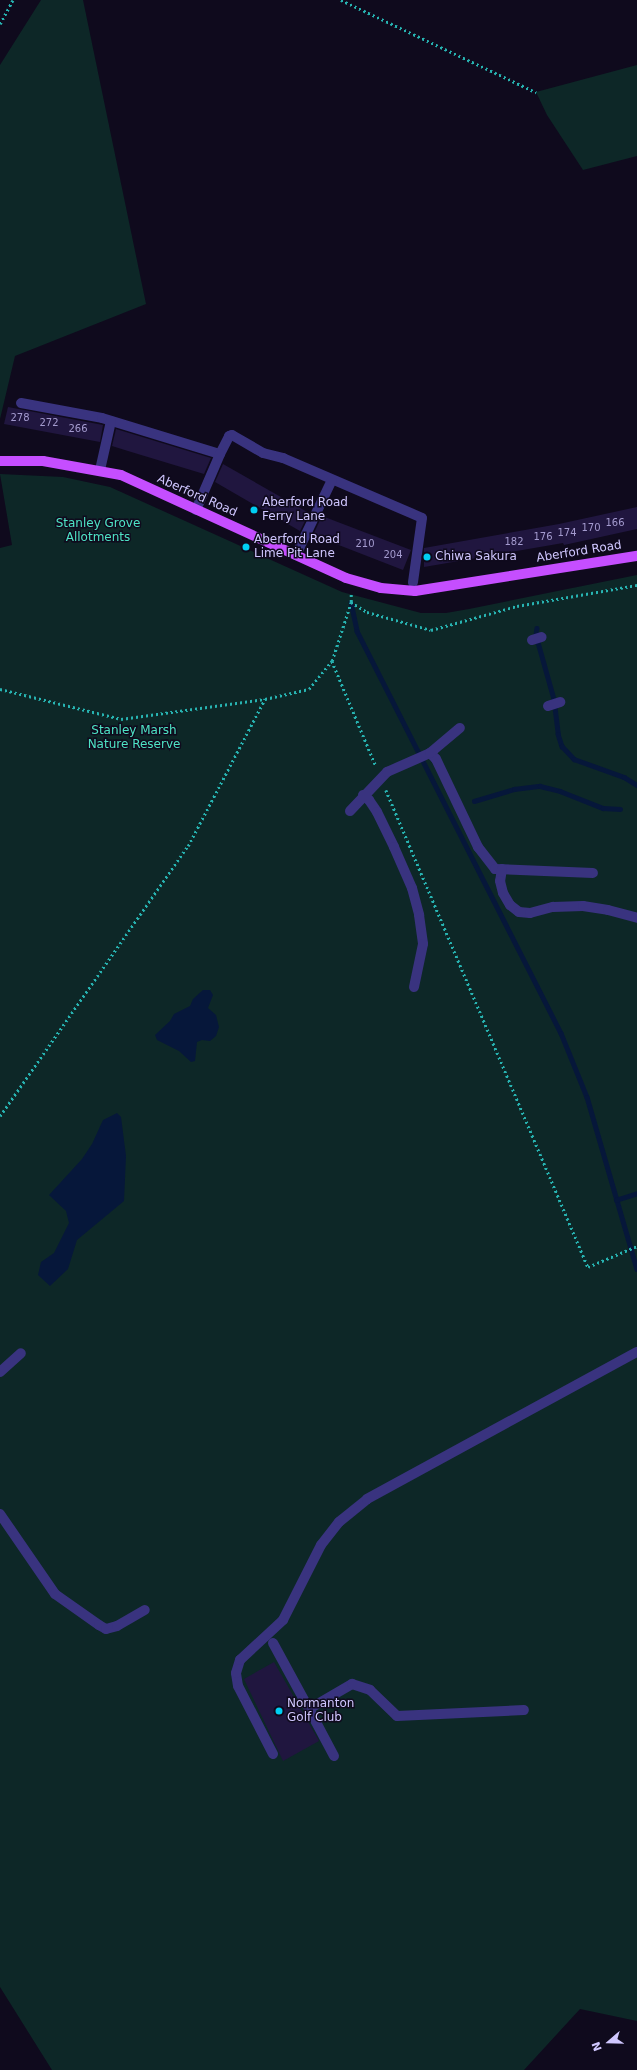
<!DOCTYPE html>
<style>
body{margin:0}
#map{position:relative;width:637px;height:2070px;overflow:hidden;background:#0f0a1d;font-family:"DejaVu Sans",sans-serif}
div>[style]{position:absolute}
.green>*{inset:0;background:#0d2727}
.water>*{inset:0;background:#06173a}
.stream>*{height:4.5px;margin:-2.25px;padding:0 2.25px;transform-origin:2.25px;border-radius:2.25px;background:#06173a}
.building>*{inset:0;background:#20163f}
.path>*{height:2.5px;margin-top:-1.25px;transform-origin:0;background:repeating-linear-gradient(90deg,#27b3b1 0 2px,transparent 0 5px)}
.minor>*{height:10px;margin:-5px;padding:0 5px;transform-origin:5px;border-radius:5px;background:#39337f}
.major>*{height:10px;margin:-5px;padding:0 5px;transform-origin:5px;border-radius:5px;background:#c54eff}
.dots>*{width:11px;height:11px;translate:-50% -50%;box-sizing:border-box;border:2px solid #0f0a1d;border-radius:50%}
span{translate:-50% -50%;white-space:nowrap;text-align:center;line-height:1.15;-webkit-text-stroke:3px #0f0a1d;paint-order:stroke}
.number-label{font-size:10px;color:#a49bcf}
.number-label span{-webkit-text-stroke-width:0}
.street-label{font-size:12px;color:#d0c7ff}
.poi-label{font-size:12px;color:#d0c7ff}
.left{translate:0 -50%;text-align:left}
.park-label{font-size:12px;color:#4ee4c5}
.north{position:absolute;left:589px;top:2022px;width:40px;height:40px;-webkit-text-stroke:3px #0f0a1d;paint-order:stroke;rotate:250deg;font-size:11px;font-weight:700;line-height:16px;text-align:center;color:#d0c7ff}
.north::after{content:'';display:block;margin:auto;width:14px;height:18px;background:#d0c7ff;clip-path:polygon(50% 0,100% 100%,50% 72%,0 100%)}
</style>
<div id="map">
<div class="green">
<div style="clip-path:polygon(41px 0,83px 0,146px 304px,15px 356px,0 419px,0 65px)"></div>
<div style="clip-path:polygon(637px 65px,637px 156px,583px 170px,547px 115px,536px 92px)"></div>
<div style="clip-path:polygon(0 474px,63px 477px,110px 487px,342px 592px,421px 613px,446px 613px,469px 609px,637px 575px,637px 2021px,580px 2009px,524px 2070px,52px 2070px,0 1987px,0 548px,12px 545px)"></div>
</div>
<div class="water">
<div style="clip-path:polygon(203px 990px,210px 990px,213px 995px,208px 1008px,216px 1015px,219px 1027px,216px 1036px,210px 1041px,202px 1040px,197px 1042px,195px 1061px,191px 1062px,179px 1051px,157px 1040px,155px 1035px,170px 1021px,174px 1014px,190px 1006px,193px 999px)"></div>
<div style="clip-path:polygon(117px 1113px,121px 1117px,126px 1156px,124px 1201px,77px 1240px,68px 1269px,50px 1286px,38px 1275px,41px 1262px,54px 1253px,69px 1223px,66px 1211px,49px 1195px,82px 1159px,92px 1144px,103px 1120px)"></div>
</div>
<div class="stream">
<div style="left:351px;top:602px;width:30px;rotate:78deg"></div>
<div style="left:357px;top:631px;width:451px;rotate:63.1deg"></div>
<div style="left:561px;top:1033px;width:69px;rotate:67.9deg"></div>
<div style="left:587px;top:1097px;width:179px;rotate:73.8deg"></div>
<div style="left:537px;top:628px;width:7px;rotate:98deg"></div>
<div style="left:536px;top:635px;width:66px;rotate:74.3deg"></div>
<div style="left:554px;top:699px;width:35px;rotate:83deg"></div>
<div style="left:558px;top:734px;width:13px;rotate:72deg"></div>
<div style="left:562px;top:746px;width:18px;rotate:47deg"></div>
<div style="left:574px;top:759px;width:53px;rotate:19.8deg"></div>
<div style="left:624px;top:777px;width:15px;rotate:32deg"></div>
<div style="left:474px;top:801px;width:42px;rotate:-16.7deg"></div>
<div style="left:514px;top:789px;width:26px;rotate:-7deg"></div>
<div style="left:540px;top:786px;width:21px;rotate:14deg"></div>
<div style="left:560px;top:791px;width:46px;rotate:21.6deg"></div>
<div style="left:603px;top:808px;width:17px;rotate:3deg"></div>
<div style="left:616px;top:1200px;width:22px;rotate:-18deg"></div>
</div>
<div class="building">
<div style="clip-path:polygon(8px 407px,103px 425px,100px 442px,4px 424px)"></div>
<div style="clip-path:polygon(116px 429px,211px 458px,204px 474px,128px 451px,112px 446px)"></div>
<div style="clip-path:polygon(223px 464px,309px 513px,300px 531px,215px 482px)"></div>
<div style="clip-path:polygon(637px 507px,637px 529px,564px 545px,563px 543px,424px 567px,424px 548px,559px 524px)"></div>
<div style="clip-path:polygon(322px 516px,411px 550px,403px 570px,313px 535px)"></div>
<div style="clip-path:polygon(274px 1662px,319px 1741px,283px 1761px,244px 1679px)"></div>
</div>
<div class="path">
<div style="left:341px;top:0;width:216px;rotate:25.3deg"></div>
<div style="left:0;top:24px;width:27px;rotate:-62deg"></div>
<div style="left:351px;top:602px;width:19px;rotate:32deg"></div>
<div style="left:367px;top:612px;width:66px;rotate:15.7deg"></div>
<div style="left:431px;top:630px;width:89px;rotate:-15.6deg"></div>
<div style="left:517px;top:606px;width:122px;rotate:-9.9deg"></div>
<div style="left:332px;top:661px;width:114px;rotate:67.3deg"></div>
<div style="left:0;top:689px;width:125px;rotate:13.9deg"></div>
<div style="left:121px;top:719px;width:145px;rotate:-7.9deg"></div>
<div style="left:265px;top:699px;width:45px;rotate:-12.8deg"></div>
<div style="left:309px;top:689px;width:36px;rotate:-51deg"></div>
<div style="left:332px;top:661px;width:62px;rotate:-72.1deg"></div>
<div style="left:351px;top:602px;width:10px;rotate:-90deg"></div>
<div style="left:386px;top:790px;width:518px;rotate:67.05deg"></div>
<div style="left:588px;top:1267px;width:53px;rotate:-23.2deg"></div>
<div style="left:0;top:1116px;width:329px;rotate:-55.2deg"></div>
<div style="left:188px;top:846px;width:166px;rotate:-62.4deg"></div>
</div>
<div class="minor">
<div style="left:21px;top:403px;width:82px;rotate:10.5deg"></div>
<div style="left:102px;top:418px;width:123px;rotate:17deg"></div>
<div style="left:220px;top:454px;width:20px;rotate:-63deg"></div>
<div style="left:229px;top:436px;width:3px;rotate:-18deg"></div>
<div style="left:232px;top:435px;width:36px;rotate:30deg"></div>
<div style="left:263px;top:453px;width:21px;rotate:14deg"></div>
<div style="left:283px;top:458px;width:151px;rotate:23.3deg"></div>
<div style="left:422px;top:518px;width:65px;rotate:98deg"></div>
<div style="left:100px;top:470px;width:50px;rotate:-77.3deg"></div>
<div style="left:196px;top:510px;width:61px;rotate:-66.8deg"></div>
<div style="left:296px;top:555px;width:83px;rotate:-64.4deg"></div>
<div style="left:532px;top:640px;width:10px;rotate:-17deg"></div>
<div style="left:548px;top:706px;width:13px;rotate:-18deg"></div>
<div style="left:430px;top:753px;width:8px;rotate:45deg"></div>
<div style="left:436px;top:759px;width:98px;rotate:64.5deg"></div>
<div style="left:478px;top:847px;width:28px;rotate:52deg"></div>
<div style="left:495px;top:869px;width:98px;rotate:2.3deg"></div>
<div style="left:363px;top:795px;width:8px;rotate:40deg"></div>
<div style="left:369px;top:800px;width:14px;rotate:56deg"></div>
<div style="left:377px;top:812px;width:39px;rotate:64deg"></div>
<div style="left:394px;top:847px;width:45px;rotate:66.3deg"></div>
<div style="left:412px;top:888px;width:28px;rotate:75deg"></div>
<div style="left:419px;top:915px;width:29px;rotate:82deg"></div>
<div style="left:423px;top:944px;width:44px;rotate:101.8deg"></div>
<div style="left:350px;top:811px;width:54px;rotate:-46.5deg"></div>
<div style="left:387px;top:772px;width:47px;rotate:-23.8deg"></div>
<div style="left:430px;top:753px;width:39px;rotate:-40deg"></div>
<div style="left:502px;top:869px;width:12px;rotate:99deg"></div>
<div style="left:500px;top:881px;width:12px;rotate:76deg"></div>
<div style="left:503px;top:893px;width:14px;rotate:60deg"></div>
<div style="left:510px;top:905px;width:11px;rotate:38deg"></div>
<div style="left:519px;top:912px;width:11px;rotate:5deg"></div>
<div style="left:530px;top:913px;width:24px;rotate:-15deg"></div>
<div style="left:553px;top:907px;width:30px;rotate:-2deg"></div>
<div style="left:583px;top:906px;width:25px;rotate:9deg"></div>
<div style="left:608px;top:910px;width:30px;rotate:15deg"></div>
<div style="left:0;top:1372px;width:28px;rotate:-42deg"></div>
<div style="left:0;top:1514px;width:97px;rotate:55.5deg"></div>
<div style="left:55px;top:1594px;width:54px;rotate:35.2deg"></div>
<div style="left:99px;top:1625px;width:8px;rotate:30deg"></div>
<div style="left:106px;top:1629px;width:11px;rotate:-15deg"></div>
<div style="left:117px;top:1626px;width:32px;rotate:-30deg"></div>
<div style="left:273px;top:1643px;width:75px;rotate:61.4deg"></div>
<div style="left:273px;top:1754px;width:76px;rotate:-117.2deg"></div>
<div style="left:238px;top:1686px;width:13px;rotate:-99deg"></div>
<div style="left:236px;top:1673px;width:14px;rotate:-73deg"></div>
<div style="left:240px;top:1660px;width:59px;rotate:-42.9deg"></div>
<div style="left:283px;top:1620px;width:84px;rotate:-63.1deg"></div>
<div style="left:321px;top:1545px;width:29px;rotate:-52deg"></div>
<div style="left:339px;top:1522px;width:36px;rotate:-39deg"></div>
<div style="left:367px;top:1499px;width:307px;rotate:-28.6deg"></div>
<div style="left:334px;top:1756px;width:53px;rotate:-118deg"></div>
<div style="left:309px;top:1709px;width:50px;rotate:-30.2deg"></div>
<div style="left:352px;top:1684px;width:19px;rotate:18deg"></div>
<div style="left:370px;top:1690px;width:37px;rotate:44deg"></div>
<div style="left:397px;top:1716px;width:127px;rotate:-2.7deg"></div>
</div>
<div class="major">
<div style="left:0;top:461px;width:43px"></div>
<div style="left:43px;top:461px;width:79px;rotate:10.2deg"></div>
<div style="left:121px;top:475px;width:247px;rotate:24.6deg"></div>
<div style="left:346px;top:578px;width:36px;rotate:16deg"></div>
<div style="left:381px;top:588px;width:34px;rotate:5deg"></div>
<div style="left:415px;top:591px;width:225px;rotate:-9deg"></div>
</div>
<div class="dots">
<div style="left:254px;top:510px;background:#00cef2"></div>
<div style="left:246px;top:547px;background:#00cef2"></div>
<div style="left:427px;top:557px;background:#00cef2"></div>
<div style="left:279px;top:1711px;background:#00cef2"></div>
</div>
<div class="number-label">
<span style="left:20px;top:418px">278</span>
<span style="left:49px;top:423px">272</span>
<span style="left:78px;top:429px">266</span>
<span style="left:615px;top:523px">166</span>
<span style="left:591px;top:528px">170</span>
<span style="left:567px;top:533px">174</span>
<span style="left:543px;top:537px">176</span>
<span style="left:514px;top:542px">182</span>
<span style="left:365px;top:544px">210</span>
<span style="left:393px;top:555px">204</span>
</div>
<div class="street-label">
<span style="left:197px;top:496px;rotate:24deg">Aberford Road</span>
<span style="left:579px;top:552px;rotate:-9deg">Aberford Road</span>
</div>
<div class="poi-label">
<span class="left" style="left:262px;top:510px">Aberford Road<br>Ferry Lane</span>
<span class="left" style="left:254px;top:547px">Aberford Road<br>Lime Pit Lane</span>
<span class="left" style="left:435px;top:557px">Chiwa Sakura</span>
<span class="left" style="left:287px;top:1711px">Normanton<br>Golf Club</span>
</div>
<div class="park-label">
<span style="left:98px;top:531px">Stanley Grove<br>Allotments</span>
<span style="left:134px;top:738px">Stanley Marsh<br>Nature Reserve</span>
</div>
<div class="north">N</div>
</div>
